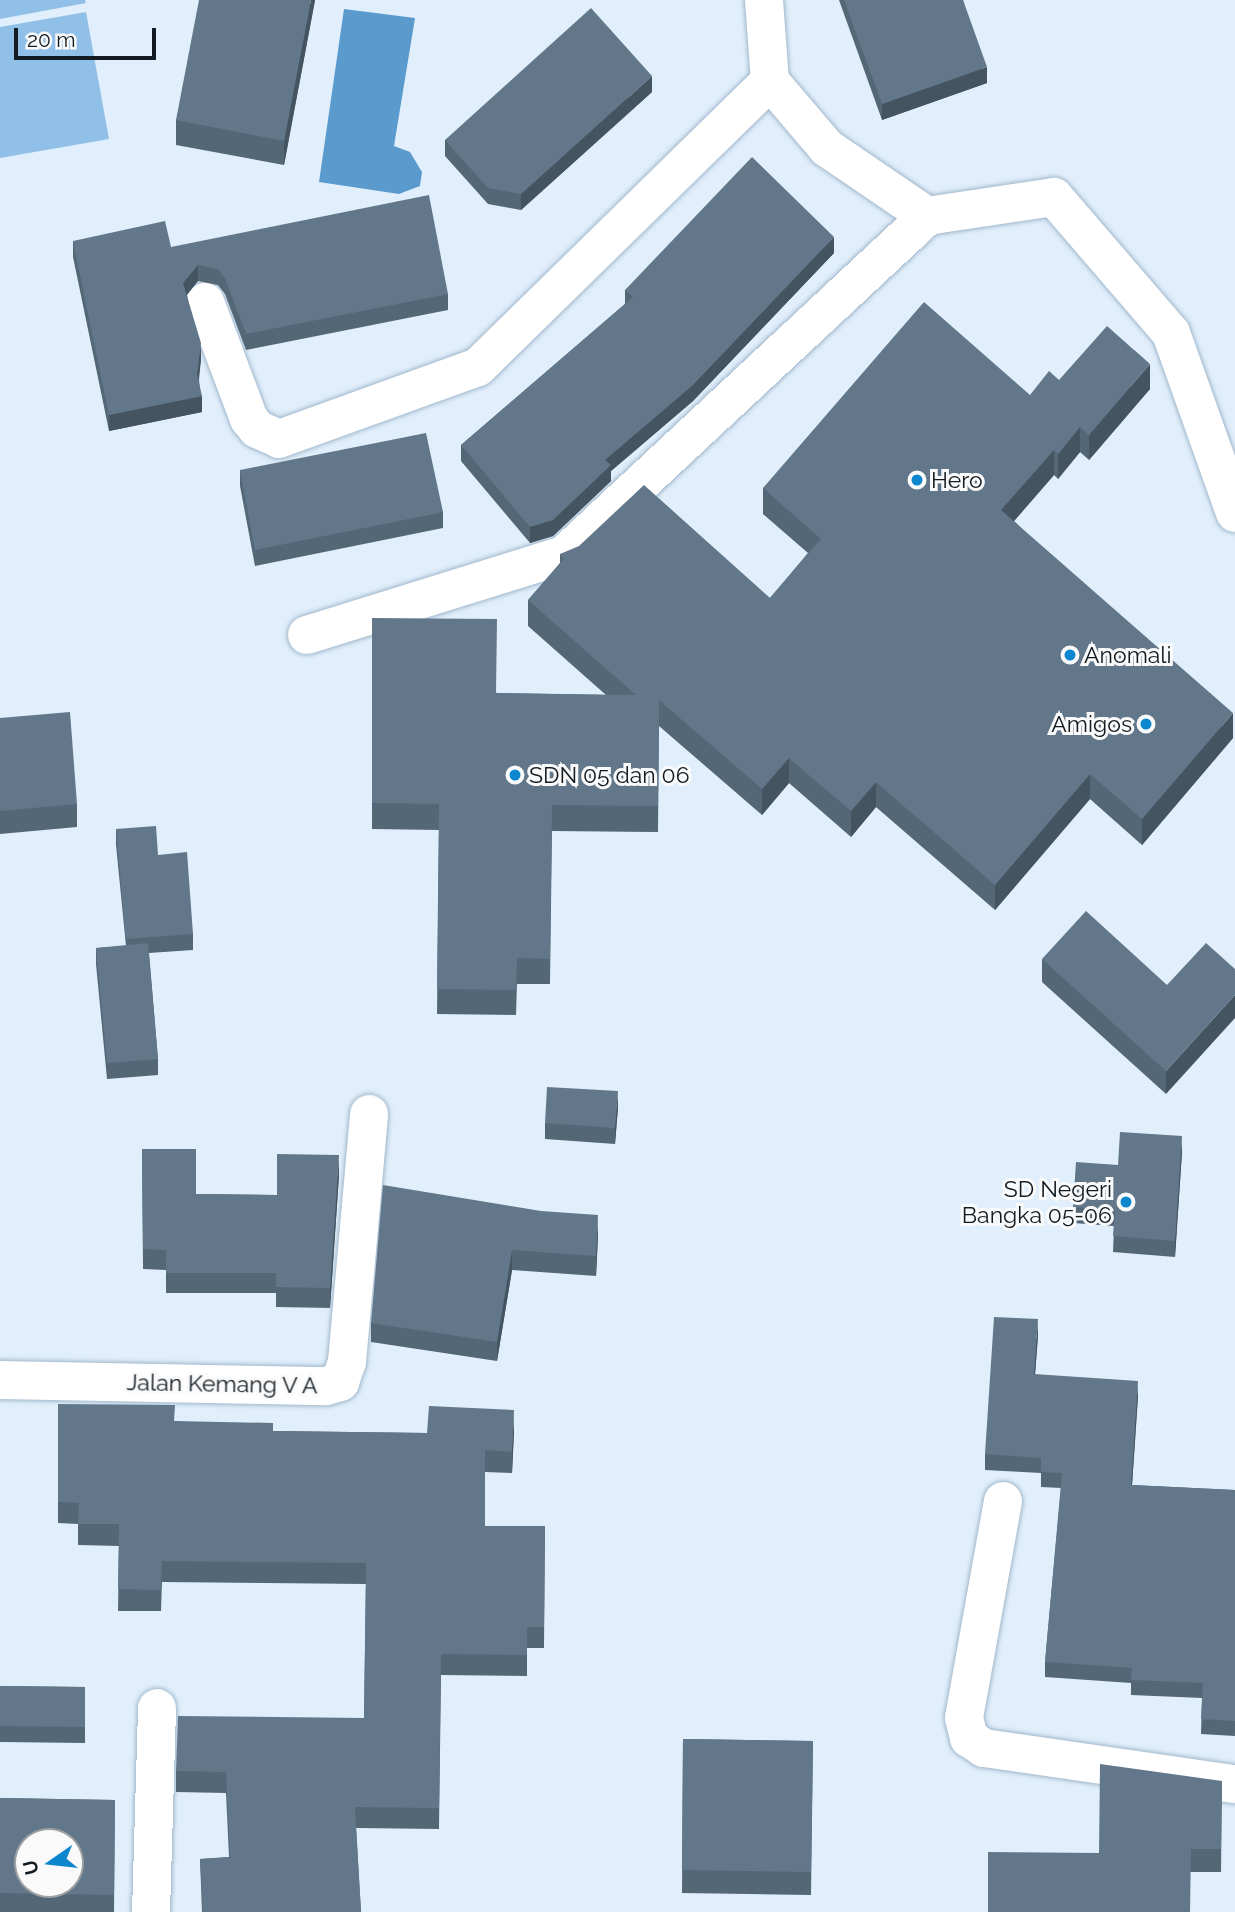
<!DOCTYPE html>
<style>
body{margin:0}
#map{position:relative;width:1235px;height:1912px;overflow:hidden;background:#e1effc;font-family:Raleway,sans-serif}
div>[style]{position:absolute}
.green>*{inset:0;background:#90c0e8}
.water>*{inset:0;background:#5a9acc}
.roads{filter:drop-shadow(0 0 2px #a1b8cc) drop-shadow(0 0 2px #a1b8cc)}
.minor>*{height:38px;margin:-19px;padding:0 19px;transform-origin:19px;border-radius:19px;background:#fff}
.wall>*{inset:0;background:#546777}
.shaded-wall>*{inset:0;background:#455461}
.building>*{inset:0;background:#62788a}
.dots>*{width:19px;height:19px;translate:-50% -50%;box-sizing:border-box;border:4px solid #fafafa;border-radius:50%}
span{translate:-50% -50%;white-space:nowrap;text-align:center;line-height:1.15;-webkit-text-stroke:6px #fafafa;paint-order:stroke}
.poi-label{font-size:23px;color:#121b22}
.left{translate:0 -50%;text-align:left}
.right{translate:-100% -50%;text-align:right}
.street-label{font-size:23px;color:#121b22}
.north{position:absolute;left:14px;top:1828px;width:70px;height:70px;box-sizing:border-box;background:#fafafa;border:2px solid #9da1a4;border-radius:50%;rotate:256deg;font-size:19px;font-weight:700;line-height:28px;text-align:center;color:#121b22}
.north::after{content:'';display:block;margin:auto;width:24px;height:32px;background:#0c87cf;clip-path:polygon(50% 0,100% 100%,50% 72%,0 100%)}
.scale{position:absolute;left:14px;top:28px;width:142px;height:32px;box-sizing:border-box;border:4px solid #121b22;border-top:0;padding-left:9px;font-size:21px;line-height:24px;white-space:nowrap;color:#121b22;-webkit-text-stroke:5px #fafafa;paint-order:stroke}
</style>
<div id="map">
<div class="green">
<div style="clip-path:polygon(0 0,85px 0,86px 3px,0 19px)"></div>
<div style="clip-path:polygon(86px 12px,109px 139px,0 158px,0 27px)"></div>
</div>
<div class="water">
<div style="clip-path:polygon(344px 9px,415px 18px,394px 146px,410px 152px,422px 172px,420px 186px,399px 194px,319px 182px)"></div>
</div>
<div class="roads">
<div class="minor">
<div style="left:764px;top:0;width:81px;rotate:85.8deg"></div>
<div style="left:770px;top:81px;width:88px;rotate:49.6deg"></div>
<div style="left:827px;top:148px;width:121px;rotate:34.2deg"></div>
<div style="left:205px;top:302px;width:125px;rotate:69.4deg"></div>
<div style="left:249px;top:419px;width:13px;rotate:51deg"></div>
<div style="left:257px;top:429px;width:24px;rotate:24deg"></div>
<div style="left:279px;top:439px;width:212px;rotate:-19.9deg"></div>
<div style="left:478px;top:367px;width:409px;rotate:-44.4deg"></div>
<div style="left:307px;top:635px;width:269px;rotate:-17.3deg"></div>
<div style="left:564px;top:555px;width:497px;rotate:-43deg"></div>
<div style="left:927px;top:216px;width:128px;rotate:-8.5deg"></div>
<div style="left:1054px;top:197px;width:179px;rotate:49.3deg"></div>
<div style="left:1171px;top:333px;width:191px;rotate:70.4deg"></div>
<div style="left:0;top:1380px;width:326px;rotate:1.1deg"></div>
<div style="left:326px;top:1386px;width:15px;rotate:-16deg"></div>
<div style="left:340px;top:1382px;width:21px;rotate:-71deg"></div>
<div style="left:347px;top:1362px;width:249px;rotate:-84.9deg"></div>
<div style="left:1003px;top:1501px;width:220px;rotate:100.2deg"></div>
<div style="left:964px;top:1718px;width:21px;rotate:76deg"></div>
<div style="left:969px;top:1738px;width:18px;rotate:34deg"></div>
<div style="left:984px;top:1748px;width:254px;rotate:8.2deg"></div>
<div style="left:151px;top:1912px;width:204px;rotate:-88.3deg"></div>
</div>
</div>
<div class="wall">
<div style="clip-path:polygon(315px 0,284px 165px,176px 145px,176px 120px)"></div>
<div style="clip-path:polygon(839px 0,963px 0,987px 83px,882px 120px)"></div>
<div style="clip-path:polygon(652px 92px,521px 210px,488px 204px,445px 156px,445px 140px)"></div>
<div style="clip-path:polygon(73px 241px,171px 247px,448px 294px,448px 310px,246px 350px,225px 294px,218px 285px,198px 281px,187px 295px,201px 359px,199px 380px,202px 412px,109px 431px,73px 257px)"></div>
<div style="clip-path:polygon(834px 253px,693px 401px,611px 471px,611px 481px,553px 536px,530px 543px,461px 461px,461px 445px,625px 304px,625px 290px)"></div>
<div style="clip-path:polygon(1059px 380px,1150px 389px,1089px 460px,1080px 452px,1058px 479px,1054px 475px,1014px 521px,1233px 738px,1142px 845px,1090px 799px,995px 910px,876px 807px,851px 837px,789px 783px,762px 815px,659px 726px,658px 832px,552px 831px,550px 984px,517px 984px,516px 1015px,437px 1014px,439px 830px,372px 829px,372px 618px,497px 693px,606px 695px,528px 626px,528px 600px,560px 563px,560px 554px,770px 598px,808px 553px,763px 514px,763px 488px,1030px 395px)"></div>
<div style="clip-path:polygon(240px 470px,443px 512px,443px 528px,255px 566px,240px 486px)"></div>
<div style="clip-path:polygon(0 718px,77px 804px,77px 827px,0 834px)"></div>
<div style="clip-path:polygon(116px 829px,158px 855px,193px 934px,193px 950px,149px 953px,158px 1059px,158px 1075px,107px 1079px,96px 964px,96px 948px,126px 946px,116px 845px)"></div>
<div style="clip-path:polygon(1042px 959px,1167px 985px,1166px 1094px,1042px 982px)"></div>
<div style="clip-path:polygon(618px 1107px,615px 1144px,545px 1139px,545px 1123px)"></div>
<div style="clip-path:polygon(142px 1149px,196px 1194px,277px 1195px,339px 1175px,330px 1308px,276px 1307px,276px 1293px,166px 1293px,166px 1270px,143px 1269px)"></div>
<div style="clip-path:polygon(1182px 1152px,1175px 1257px,1113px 1252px,1114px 1226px,1073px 1223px,1073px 1207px,1118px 1165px)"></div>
<div style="clip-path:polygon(541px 1211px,598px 1235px,596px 1276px,512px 1270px,497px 1361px,371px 1342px,371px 1323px)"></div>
<div style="clip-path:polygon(1038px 1335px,1035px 1374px,1138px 1396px,1132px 1485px,1235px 1490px,1235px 1736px,1201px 1734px,1202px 1698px,1131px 1695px,1131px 1683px,1045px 1677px,1045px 1662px,1061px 1488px,1041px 1487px,1041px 1473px,985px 1470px,985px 1454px)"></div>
<div style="clip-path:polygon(58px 1404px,175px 1421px,273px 1431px,427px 1433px,514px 1431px,512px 1473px,485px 1472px,485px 1526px,545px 1526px,544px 1648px,527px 1648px,527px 1676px,441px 1675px,439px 1829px,356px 1828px,361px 1912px,202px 1912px,200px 1859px,229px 1857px,226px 1793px,176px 1792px,176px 1771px,364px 1718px,366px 1584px,162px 1582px,161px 1611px,118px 1611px,119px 1546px,78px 1545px,78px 1524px,58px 1523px)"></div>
<div style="clip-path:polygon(0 1686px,85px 1687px,85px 1743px,0 1742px)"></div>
<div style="clip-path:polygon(683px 1739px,813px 1741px,811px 1895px,682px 1893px)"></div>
<div style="clip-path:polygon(1222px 1781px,1221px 1872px,1191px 1872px,1099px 1853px)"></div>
<div style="clip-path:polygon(0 1798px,115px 1800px,114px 1912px,0 1912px)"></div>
</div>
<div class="shaded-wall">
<div style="clip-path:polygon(311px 0,315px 0,284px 165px,284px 141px)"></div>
<div style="clip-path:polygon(987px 67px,987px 83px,882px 120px,882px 104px)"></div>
<div style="clip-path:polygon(652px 76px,652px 92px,521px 210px,521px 194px)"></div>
<div style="clip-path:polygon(834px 237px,834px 253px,693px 401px,611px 471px,611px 481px,553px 536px,530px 543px,530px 527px,605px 460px)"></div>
<div style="clip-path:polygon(198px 265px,198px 281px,183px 299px,183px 283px)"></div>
<div style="clip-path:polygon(201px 343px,201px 359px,197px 390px,197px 374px)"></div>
<div style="clip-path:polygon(1150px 364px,1150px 389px,1089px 460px,1089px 435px)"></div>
<div style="clip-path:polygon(202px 396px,202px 412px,109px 431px,109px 415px)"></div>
<div style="clip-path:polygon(1080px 427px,1080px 452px,1058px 479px,1058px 454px)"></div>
<div style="clip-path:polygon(1054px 450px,1054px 475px,1001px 536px,1001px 510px)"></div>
<div style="clip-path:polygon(1233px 713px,1233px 738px,1142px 845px,1142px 819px)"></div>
<div style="clip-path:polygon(789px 758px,789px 783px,762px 815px,762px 789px)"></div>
<div style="clip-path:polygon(1090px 774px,1090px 799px,995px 910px,995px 885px)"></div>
<div style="clip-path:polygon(876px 782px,876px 807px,851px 837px,851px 811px)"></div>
<div style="clip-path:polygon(1235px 995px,1235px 1018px,1166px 1094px,1166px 1071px)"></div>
<div style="clip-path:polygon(618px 1091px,618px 1107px,615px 1144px,615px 1128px)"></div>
<div style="clip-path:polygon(1182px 1136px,1182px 1152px,1175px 1257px,1175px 1241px)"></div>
<div style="clip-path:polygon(339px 1155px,339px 1175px,330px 1308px,330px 1288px)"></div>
<div style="clip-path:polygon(598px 1215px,598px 1235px,596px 1276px,596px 1256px)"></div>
<div style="clip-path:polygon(512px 1250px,512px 1270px,497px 1361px,497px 1342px)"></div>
<div style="clip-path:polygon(1038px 1319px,1038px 1335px,1034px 1389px,1034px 1374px)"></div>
<div style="clip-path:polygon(1138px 1381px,1138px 1396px,1131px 1500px,1131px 1485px)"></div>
<div style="clip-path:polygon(514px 1410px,514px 1431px,512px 1473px,512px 1452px)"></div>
</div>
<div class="building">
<div style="clip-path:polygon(199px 0,311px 0,284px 141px,176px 120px)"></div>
<div style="clip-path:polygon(844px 0,963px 0,987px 67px,882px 104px)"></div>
<div style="clip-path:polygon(591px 8px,652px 76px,521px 194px,488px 188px,445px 140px)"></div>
<div style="clip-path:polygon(752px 157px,834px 237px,693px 385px,605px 460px,611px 465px,553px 520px,530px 527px,461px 445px,633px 297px,625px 290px)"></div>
<div style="clip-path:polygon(429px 195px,448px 294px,246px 334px,225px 278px,218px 269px,198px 265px,183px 283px,201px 343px,197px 374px,202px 396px,109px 415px,73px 241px,165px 221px,171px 247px)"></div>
<div style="clip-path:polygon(924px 302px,1030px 395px,1049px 371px,1059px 380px,1107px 326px,1150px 364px,1089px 435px,1080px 427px,1058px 454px,1054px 450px,1001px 510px,1233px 713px,1142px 819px,1090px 774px,995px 885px,876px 782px,851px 811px,789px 758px,762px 789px,659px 700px,658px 806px,552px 805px,550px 959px,517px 958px,516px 990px,437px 989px,439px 804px,372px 803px,372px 618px,497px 619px,496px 693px,636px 695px,528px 600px,564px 559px,560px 554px,579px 546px,644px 485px,770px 598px,821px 539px,763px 488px)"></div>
<div style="clip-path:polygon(426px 433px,443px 512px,255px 550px,240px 470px)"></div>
<div style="clip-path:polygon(70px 712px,77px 804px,0 811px,0 718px)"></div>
<div style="clip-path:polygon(156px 826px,158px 855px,187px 852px,193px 934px,126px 939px,116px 829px)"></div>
<div style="clip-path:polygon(1086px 911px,1167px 985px,1206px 943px,1235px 969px,1235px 995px,1166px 1071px,1042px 959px)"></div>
<div style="clip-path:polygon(148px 943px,158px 1059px,107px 1063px,96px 948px)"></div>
<div style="clip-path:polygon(547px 1087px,618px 1091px,615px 1128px,545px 1123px)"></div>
<div style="clip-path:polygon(1120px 1132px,1182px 1136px,1175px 1241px,1113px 1236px,1115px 1210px,1073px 1207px,1076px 1162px,1118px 1165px)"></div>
<div style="clip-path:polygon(142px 1149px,196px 1149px,196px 1194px,277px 1195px,277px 1154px,339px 1155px,330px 1288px,276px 1287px,276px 1273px,166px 1273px,166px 1250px,143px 1249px)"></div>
<div style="clip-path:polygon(383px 1185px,541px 1211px,598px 1215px,596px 1256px,512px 1250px,497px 1342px,371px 1323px)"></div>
<div style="clip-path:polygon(994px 1317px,1038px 1319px,1034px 1374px,1138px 1381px,1131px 1485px,1235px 1490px,1235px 1721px,1201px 1719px,1203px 1683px,1131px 1680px,1132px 1668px,1045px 1662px,1062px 1473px,1041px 1472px,1041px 1458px,985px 1454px)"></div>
<div style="clip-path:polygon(58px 1404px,175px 1405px,174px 1421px,273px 1423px,273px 1431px,427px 1433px,429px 1406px,514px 1410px,512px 1452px,485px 1450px,485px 1526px,545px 1526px,544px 1627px,527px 1627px,527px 1655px,441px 1654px,439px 1808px,355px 1807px,361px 1912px,203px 1912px,200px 1859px,230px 1857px,226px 1772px,176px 1771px,178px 1716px,364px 1718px,366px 1563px,162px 1561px,161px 1590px,118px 1589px,119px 1524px,78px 1524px,79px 1503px,58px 1502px)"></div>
<div style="clip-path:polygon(0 1686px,85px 1687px,85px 1727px,0 1726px)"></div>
<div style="clip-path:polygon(683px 1739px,813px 1741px,811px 1872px,682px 1870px)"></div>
<div style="clip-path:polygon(1100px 1764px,1222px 1781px,1221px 1849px,1191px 1849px,1190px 1912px,988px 1912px,988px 1852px,1099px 1853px)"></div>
<div style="clip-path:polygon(evenodd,0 1798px,115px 1800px,114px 1895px,0 1893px,0 1798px,28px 1842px,70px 1842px,70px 1884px,28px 1884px,28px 1842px)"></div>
</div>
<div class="dots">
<div style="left:917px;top:480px;background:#0c87cf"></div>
<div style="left:1070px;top:655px;background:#0c87cf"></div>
<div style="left:1146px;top:724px;background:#0c87cf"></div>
<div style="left:515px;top:775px;background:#0c87cf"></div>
<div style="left:1126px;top:1202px;background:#0c87cf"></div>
</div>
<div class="poi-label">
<span class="left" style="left:931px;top:480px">Hero</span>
<span class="left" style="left:1084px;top:655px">Anomali</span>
<span class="right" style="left:1132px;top:724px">Amigos</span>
<span class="left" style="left:529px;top:775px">SDN 05 dan 06</span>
<span class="right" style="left:1112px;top:1202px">SD Negeri<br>Bangka 05-06</span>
</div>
<div class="street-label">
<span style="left:222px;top:1384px;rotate:1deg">Jalan Kemang V A</span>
</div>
<div class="north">U</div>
<div class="scale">20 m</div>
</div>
